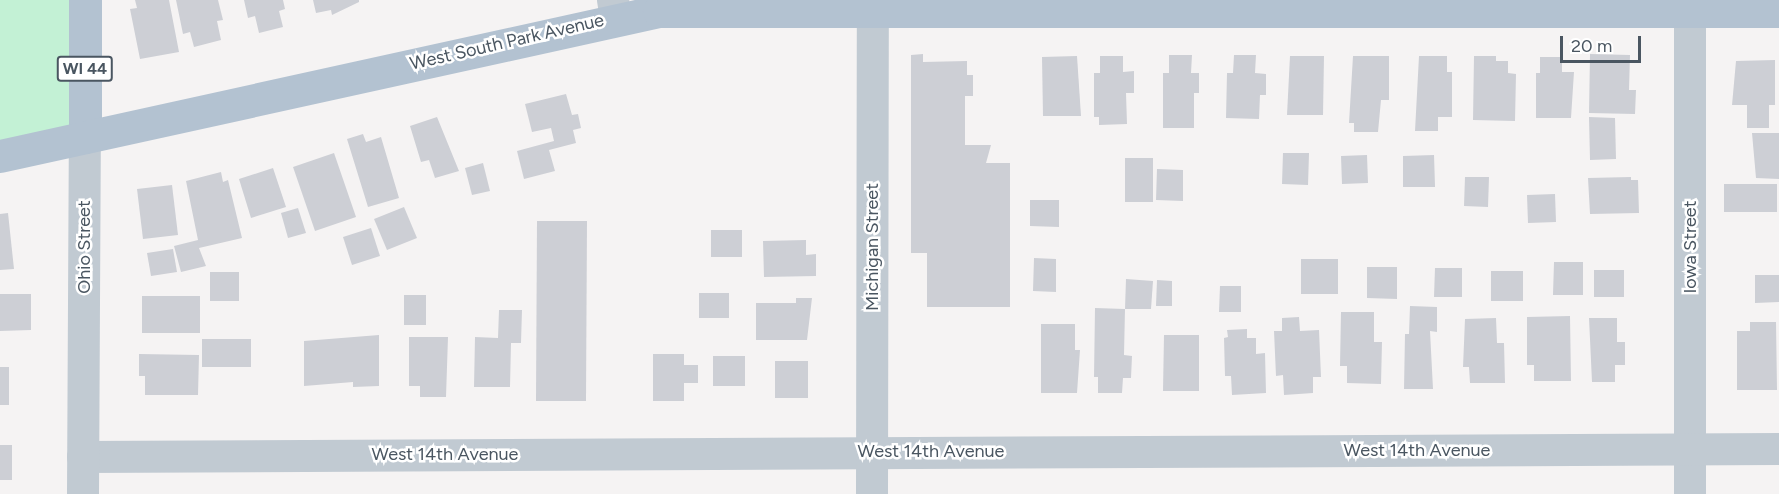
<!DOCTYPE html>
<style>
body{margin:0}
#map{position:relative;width:1779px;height:494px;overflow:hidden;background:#f5f3f3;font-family:Figtree,sans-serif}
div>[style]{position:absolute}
.green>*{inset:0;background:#c3f1d5}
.building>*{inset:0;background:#cdcfd5}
.minor>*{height:32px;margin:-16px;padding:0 16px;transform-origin:16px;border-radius:16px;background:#c1cad2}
.major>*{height:33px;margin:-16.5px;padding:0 16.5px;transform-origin:16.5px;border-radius:16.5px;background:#b3c2d1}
span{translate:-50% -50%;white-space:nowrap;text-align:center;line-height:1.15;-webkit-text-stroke:5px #fff;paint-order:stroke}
.shield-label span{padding:2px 4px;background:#fff;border:2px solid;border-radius:4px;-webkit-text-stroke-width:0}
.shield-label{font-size:16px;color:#4a5661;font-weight:700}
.street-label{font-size:18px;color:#4a5661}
.scale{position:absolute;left:1560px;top:36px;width:81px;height:27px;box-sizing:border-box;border:3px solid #4a5661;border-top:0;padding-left:8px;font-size:18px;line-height:21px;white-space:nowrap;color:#4a5661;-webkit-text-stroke:4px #fff;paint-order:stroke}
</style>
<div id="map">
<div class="green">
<div style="clip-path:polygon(0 0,85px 0,84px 138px,0 157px)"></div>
</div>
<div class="building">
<div style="clip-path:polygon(135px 0,169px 0,179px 52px,140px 59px,130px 9px,137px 8px)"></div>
<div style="clip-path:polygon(176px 0,218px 0,223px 20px,217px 21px,221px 40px,194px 47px,190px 32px,183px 34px)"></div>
<div style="clip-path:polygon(244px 0,283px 0,285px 9px,279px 11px,283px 27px,259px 33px,255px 16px,248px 18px)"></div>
<div style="clip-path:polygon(313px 0,359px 0,359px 2px,332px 15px,331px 10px,316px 13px)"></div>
<div style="clip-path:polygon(923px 54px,923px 62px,967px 61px,967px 75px,973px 75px,973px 96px,965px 96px,965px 145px,991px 145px,986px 163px,1010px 163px,1010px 307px,927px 307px,927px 253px,911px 253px,911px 55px)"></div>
<div style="clip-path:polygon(1590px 54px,1630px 55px,1629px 90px,1636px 90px,1635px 114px,1589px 113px)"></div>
<div style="clip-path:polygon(1169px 55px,1192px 55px,1191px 73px,1199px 73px,1199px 93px,1194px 93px,1194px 128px,1163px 128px,1163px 73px,1169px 73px)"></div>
<div style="clip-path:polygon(1234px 55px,1256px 55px,1255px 73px,1266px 74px,1266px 95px,1260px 95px,1259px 119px,1226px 118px,1227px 73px,1233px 73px)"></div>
<div style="clip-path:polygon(1077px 56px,1081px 116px,1043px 116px,1042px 57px)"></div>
<div style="clip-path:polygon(1100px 56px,1123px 56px,1123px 72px,1134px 71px,1134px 93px,1126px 93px,1127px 124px,1099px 125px,1099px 117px,1094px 117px,1094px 73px,1100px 73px)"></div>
<div style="clip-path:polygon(1290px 56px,1324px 56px,1323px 115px,1287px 115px)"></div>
<div style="clip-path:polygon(1353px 56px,1389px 56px,1389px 100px,1381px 100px,1378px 132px,1354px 132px,1354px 123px,1349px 123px)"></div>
<div style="clip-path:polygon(1419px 56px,1447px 56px,1447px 72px,1452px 72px,1452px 117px,1438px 117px,1438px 131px,1415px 131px)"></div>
<div style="clip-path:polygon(1474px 56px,1496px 56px,1496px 61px,1508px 61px,1508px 73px,1516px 74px,1515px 121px,1473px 120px)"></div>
<div style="clip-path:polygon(1540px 57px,1562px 57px,1562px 72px,1574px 72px,1571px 118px,1536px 118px,1536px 73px,1540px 73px)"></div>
<div style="clip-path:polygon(1775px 60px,1775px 105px,1769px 105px,1769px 128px,1747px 128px,1747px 105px,1732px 105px,1736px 61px)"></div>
<div style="clip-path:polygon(566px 94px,572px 115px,578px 114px,581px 128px,573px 130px,576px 143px,549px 150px,555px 171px,524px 179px,517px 151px,554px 141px,551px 128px,532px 132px,525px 104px)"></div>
<div style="clip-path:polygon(437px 117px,459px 171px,435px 178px,429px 160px,421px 162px,410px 126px)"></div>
<div style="clip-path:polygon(1589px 117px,1615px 118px,1616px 159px,1590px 160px)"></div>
<div style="clip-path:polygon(1752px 133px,1779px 133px,1779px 179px,1756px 178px)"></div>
<div style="clip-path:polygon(363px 134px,366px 142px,381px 137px,399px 198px,368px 207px,347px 139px)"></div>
<div style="clip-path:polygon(334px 153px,356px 217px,315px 231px,293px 167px)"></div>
<div style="clip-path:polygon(1283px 153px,1309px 153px,1308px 185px,1282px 184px)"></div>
<div style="clip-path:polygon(1367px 155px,1368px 183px,1342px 184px,1341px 156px)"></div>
<div style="clip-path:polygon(1434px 155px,1435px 187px,1403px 187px,1403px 156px)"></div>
<div style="clip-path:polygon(1125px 158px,1153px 158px,1153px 202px,1125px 202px)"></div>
<div style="clip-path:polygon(483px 163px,490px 191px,472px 195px,465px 168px)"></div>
<div style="clip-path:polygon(273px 168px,286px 207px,251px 218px,239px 179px)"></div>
<div style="clip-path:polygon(1157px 169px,1183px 170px,1183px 201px,1156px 200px)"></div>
<div style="clip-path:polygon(221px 172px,223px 182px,228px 180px,242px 238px,199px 248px,206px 266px,181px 272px,174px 246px,198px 240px,186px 181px)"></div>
<div style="clip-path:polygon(1465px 177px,1489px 177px,1488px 207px,1464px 206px)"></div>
<div style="clip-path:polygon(1631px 177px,1631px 180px,1638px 180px,1639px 213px,1590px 214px,1588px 178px)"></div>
<div style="clip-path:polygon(1724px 184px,1777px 184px,1777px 212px,1724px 212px)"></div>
<div style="clip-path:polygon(172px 185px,178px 235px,143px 239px,137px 189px)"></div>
<div style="clip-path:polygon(1555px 194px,1556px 222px,1528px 223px,1527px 195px)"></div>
<div style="clip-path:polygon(1030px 200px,1059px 200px,1059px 227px,1030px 226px)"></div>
<div style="clip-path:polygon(404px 207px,417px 238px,387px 250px,374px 219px)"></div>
<div style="clip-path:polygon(298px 208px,306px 233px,288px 238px,281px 213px)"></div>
<div style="clip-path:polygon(8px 213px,14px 269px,0 270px,0 214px)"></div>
<div style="clip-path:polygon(537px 221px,587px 221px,586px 401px,536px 401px)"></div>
<div style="clip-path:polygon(371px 228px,380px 256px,352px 265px,343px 237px)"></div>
<div style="clip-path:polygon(711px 230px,742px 230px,742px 257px,711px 257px)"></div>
<div style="clip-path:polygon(806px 240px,806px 255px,816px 254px,816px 276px,764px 277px,763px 241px)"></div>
<div style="clip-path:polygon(173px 249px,177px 272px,151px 276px,147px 253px)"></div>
<div style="clip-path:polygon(1034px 258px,1056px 259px,1056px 292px,1033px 291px)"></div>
<div style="clip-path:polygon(1301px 259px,1338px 259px,1338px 294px,1301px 294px)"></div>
<div style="clip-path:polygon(1554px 262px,1583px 262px,1583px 295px,1553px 295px)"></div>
<div style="clip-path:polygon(1367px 267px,1397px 267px,1397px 299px,1367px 298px)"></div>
<div style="clip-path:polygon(1435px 268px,1462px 268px,1462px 297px,1434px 297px)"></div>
<div style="clip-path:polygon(1594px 270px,1624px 270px,1624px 297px,1594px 297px)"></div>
<div style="clip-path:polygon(1491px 271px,1523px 271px,1523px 301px,1491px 301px)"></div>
<div style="clip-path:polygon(210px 272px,239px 272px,239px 301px,210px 301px)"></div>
<div style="clip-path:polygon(1755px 275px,1779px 275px,1779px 302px,1755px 303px)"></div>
<div style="clip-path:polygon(1126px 279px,1153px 281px,1151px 309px,1125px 309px)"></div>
<div style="clip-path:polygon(1157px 280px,1172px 281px,1172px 306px,1156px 306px)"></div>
<div style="clip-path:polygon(1220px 286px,1241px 286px,1241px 312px,1219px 312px)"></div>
<div style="clip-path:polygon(699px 293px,729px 293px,729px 318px,699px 318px)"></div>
<div style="clip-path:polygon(0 294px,31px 294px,31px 330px,0 331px)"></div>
<div style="clip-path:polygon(404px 295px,426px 295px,426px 325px,404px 325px)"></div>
<div style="clip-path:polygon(142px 296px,200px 296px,200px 333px,142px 333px)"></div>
<div style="clip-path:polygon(796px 298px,812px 298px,807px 340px,756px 340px,756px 303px,796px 303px)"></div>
<div style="clip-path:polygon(1410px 306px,1437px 307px,1437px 332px,1430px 331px,1433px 389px,1404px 389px,1405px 334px,1409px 334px)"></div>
<div style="clip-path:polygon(1095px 308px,1125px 309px,1124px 355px,1132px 356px,1131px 378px,1123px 378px,1122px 393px,1098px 393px,1098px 377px,1094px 377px)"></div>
<div style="clip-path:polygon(499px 310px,522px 310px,521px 343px,511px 343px,510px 387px,474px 387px,475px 337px,498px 338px)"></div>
<div style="clip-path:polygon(1341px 312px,1374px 312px,1374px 342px,1382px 342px,1381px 384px,1347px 383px,1347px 366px,1340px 366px)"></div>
<div style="clip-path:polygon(1570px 316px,1571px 381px,1534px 381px,1534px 365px,1527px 365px,1527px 317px)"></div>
<div style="clip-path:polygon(1299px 317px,1300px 331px,1319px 330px,1321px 377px,1313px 377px,1313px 393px,1284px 395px,1283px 375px,1276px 376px,1274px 331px,1282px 331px,1282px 318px)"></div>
<div style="clip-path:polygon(1496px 318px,1497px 343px,1504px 343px,1505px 383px,1470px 383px,1469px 367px,1463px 367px,1465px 319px)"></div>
<div style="clip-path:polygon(1589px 318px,1617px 318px,1617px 342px,1625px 342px,1625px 365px,1615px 365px,1615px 382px,1592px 382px)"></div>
<div style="clip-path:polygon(1750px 322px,1776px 322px,1777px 390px,1737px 390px,1737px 331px,1750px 331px)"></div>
<div style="clip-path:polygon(1041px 324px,1075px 324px,1075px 350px,1080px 350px,1077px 393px,1041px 393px)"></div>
<div style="clip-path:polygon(1247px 329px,1247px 338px,1256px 338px,1256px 354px,1265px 353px,1266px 393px,1232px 395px,1231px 376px,1225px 376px,1224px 338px,1228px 337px,1227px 330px)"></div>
<div style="clip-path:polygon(379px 335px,379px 386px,353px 387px,353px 382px,304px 386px,304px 341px)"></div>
<div style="clip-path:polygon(1164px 335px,1199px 335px,1199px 391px,1163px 391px)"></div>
<div style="clip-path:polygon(409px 337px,448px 337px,446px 397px,420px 397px,420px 386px,409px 386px)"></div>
<div style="clip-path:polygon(202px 339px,251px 339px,251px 367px,202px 367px)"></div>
<div style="clip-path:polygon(139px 354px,199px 355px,198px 395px,145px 395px,145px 376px,139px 376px)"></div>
<div style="clip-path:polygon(653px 354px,684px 354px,684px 365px,698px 365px,698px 383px,684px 383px,684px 401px,653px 401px)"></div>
<div style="clip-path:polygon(713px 356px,745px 356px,745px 386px,713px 386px)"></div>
<div style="clip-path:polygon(775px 361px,808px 361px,808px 398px,775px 398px)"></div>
<div style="clip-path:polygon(0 367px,9px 367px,9px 405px,0 405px)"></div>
<div style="clip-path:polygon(0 445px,12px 445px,12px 480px,0 480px)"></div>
</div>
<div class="minor">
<div style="left:613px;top:0;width:18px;rotate:81deg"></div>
<div style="left:1690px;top:0;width:494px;rotate:90deg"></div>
<div style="left:83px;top:457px;width:1696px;rotate:-0.27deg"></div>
<div style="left:83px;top:494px;width:357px;rotate:-89.7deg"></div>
<div style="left:872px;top:494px;width:494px;rotate:-89.9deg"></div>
</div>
<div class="major">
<div style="left:85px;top:0;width:137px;rotate:90deg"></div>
<div style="left:0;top:156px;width:675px;rotate:-12.41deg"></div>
<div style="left:659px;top:11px;width:1120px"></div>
</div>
<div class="shield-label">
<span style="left:85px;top:69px">WI 44</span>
</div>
<div class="street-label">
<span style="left:507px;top:42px;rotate:-13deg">West South Park Avenue</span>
<span style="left:84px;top:247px;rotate:-90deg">Ohio Street</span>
<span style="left:872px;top:247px;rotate:-90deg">Michigan Street</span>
<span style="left:1690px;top:247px;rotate:-90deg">Iowa Street</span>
<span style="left:1417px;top:450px">West 14th Avenue</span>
<span style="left:931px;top:451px">West 14th Avenue</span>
<span style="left:445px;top:454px">West 14th Avenue</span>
</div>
<div class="scale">20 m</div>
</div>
